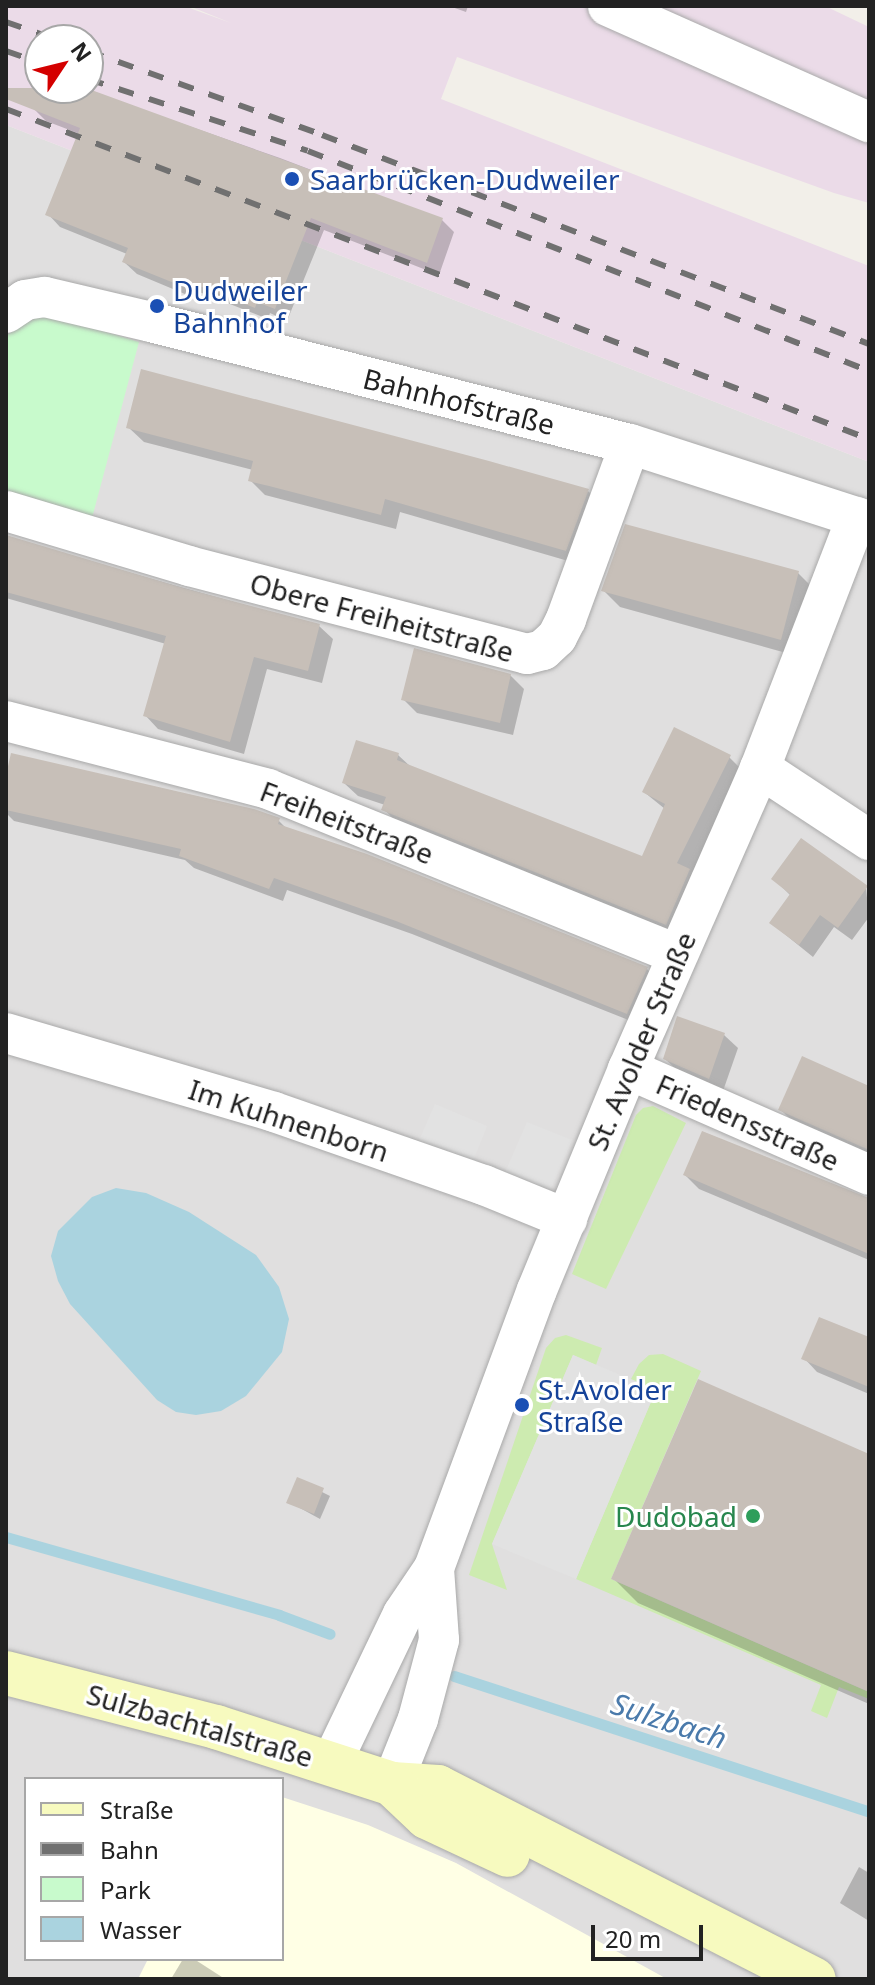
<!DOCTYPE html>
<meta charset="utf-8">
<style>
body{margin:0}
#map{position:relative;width:875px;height:1985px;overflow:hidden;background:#f2efe9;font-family:"Noto Sans",sans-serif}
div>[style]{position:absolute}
.residential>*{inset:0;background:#e0dfdf}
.industrial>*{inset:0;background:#ebdbe8}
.education>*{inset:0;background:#ffffe5}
.grass>*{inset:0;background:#cdebb0}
.park>*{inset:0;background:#c8facc}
.parking>*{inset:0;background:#e2e2e2}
.water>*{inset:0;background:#aad3df}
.shadow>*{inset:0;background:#0003}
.stream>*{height:11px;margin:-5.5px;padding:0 5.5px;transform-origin:5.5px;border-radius:5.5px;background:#aad3df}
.building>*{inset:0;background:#c7bfb8}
.roads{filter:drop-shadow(0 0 2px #a9a9a9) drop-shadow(0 0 2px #a9a9a9)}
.street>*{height:40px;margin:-20px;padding:0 20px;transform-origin:20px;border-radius:20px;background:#fff}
.secondary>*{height:44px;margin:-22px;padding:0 22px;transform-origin:22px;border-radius:22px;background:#f7fabf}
.rail>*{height:6px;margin-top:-3px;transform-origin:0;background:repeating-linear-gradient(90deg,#707070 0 16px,transparent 0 32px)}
.dots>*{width:22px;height:22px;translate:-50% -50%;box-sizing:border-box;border:4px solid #fff;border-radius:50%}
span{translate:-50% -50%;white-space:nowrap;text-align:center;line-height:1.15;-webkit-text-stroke:6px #fff;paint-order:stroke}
.transit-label{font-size:28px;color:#164399}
.left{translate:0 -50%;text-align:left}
.street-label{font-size:28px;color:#222}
.leisure-label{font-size:28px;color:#27864d}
.right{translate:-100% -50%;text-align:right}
.water-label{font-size:30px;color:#4a7aab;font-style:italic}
.frame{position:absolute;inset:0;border:8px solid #222;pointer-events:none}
.legend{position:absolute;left:24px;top:1777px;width:260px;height:184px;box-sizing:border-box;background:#fff;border:2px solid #a7a7a7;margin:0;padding:10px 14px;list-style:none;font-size:24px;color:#222}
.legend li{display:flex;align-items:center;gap:16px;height:40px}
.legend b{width:40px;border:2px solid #a7a7a7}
.north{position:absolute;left:24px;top:24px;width:80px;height:80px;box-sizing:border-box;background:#fff;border:2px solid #a7a7a7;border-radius:50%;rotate:55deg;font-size:22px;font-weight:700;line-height:32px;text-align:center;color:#222}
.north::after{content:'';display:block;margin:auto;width:28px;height:36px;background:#d40000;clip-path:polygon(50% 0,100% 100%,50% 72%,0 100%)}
.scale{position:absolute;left:591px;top:1925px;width:112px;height:36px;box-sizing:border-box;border:4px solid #222;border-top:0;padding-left:10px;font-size:24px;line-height:28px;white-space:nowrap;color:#222;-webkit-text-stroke:6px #fff;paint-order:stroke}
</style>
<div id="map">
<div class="residential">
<div style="clip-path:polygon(evenodd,6px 125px,869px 462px,869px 1979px,6px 1979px,6px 125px,26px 1779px,282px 1779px,282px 1959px,26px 1959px,26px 1779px)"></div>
</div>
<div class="industrial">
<div style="clip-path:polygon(evenodd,6px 6px,184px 6px,231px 23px,189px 6px,825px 6px,869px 27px,869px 203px,834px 193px,457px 57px,441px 99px,869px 266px,869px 462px,6px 125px,6px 6px,40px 40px,88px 40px,88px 88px,40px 88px,40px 40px)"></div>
</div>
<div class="education">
<div style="clip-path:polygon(282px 1797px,368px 1825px,456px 1863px,667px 1979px,138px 1979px,148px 1959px,282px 1959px)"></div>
</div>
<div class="grass">
<div style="clip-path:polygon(653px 1106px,686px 1123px,606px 1289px,572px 1274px,636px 1115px,643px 1108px)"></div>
<div style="clip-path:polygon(566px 1335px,602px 1348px,596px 1365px,573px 1355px,492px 1544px,507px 1590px,469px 1575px,546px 1348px,555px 1338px)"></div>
<div style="clip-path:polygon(663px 1354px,701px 1371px,611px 1579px,869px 1692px,869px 1699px,839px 1687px,827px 1718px,811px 1711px,821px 1685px,576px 1579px,656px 1390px,631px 1379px,639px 1364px,649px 1355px)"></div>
</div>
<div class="park">
<div style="clip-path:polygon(41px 316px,58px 317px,139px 342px,92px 518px,6px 494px,6px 336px,22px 324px)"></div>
</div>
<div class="parking">
<div style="clip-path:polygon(435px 1104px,487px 1126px,466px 1179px,411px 1159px)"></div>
<div style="clip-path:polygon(527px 1122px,572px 1140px,542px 1209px,497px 1191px)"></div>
<div style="clip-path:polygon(573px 1355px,656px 1390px,576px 1579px,492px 1544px)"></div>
</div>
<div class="water">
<div style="clip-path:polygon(116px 1188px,146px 1193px,189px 1212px,256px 1255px,279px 1287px,289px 1319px,282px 1352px,246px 1396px,221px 1411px,196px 1415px,176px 1412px,157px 1400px,70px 1304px,58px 1281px,51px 1256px,58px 1231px,92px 1197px)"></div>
</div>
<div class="shadow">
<div style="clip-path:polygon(449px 6px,468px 6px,466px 12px)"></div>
<div style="clip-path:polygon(41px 88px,80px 88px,280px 158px,442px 220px,454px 232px,439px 275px,324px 230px,287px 321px,270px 313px,268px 319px,194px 290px,192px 297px,137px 274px,124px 262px,127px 254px,60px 227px,48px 214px,80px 134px,46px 121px,33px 108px)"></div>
<div style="clip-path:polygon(128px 427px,588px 491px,603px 506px,582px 565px,400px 512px,396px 529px,265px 495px,250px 480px,253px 470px,144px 442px)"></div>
<div style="clip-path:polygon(6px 538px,319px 626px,333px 639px,322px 683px,267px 669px,244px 754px,158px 729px,145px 715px,166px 644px,6px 598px)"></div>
<div style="clip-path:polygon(798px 573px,815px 590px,797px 656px,620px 607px,603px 590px)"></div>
<div style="clip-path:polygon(510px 675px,524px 689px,513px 735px,417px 713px,403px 699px)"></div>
<div style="clip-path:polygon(398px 755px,411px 767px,643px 859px,665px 809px,644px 792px,729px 757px,743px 771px,692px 874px,702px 884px,679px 937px,397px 823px,384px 809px,385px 805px,358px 796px,344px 783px)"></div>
<div style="clip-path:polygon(6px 784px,278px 820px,287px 829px,647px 969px,660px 982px,641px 1025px,412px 934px,287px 890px,283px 901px,194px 868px,185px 860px,14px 821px,6px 813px)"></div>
<div style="clip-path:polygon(774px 879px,866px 888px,869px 917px,852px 940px,834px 927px,813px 957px,771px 923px,791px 896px)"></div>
<div style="clip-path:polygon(724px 1035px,738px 1048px,723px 1091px,679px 1072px,665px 1059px)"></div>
<div style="clip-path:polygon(869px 1089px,869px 1156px,794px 1123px,780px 1109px)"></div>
<div style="clip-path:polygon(685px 1175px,869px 1210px,869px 1260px,699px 1189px)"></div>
<div style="clip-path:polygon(869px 1340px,869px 1394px,817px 1372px,804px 1358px)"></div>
<div style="clip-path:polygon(869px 1456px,869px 1704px,638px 1603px,613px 1578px)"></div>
<div style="clip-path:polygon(298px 1480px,330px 1496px,320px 1519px,289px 1502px)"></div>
<div style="clip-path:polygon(859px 1867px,869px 1873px,869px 1921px,840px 1903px)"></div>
<div style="clip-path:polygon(183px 1959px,194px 1959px,225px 1979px,171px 1979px)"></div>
</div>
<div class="stream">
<div style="left:6px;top:1537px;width:284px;rotate:15.9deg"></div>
<div style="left:279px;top:1615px;width:54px;rotate:20.4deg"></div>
<div style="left:454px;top:1676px;width:437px;rotate:18.1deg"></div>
</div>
<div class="building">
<div style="clip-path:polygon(6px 88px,86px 88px,443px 218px,427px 263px,311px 218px,275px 309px,257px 302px,255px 308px,182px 279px,179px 285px,122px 262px,128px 248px,45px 215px,80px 128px,6px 99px)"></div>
<div style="clip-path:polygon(141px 369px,489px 461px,589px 489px,566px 551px,385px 499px,381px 515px,269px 486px,248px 481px,253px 461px,126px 428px)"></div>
<div style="clip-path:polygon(625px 524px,799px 571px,781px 640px,601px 591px)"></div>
<div style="clip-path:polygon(6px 535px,183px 588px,320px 624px,308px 671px,254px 657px,230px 742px,143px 716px,166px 636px,6px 592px)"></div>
<div style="clip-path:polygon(414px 648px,511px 674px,500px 723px,401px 700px)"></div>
<div style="clip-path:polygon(674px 727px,731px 755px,677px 863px,690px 869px,666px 925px,381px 810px,386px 797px,342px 783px,356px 740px,399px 753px,397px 760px,642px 856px,665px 804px,642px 792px)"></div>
<div style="clip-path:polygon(11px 753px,254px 809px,280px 818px,278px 824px,367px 854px,648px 967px,627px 1014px,396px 921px,274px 878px,269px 889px,179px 856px,181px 849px,6px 810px,6px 775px)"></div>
<div style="clip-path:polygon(801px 838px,868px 886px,838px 928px,820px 915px,799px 945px,769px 923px,790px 894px,771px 879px)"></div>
<div style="clip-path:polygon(677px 1016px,725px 1033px,709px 1079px,663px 1059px)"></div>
<div style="clip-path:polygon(802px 1056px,869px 1086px,869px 1150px,778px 1110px)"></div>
<div style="clip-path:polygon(702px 1131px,869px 1198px,869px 1254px,683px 1175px)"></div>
<div style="clip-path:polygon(819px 1317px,869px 1337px,869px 1387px,801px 1359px)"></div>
<div style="clip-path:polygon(698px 1379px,869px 1454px,869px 1692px,611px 1579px)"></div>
<div style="clip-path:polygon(297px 1477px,324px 1488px,314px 1514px,286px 1503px)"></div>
</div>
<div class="roads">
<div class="street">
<div style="left:608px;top:6px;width:286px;rotate:24deg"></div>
<div style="left:6px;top:313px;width:23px;rotate:-34deg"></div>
<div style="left:25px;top:300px;width:20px;rotate:-9deg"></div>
<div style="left:45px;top:297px;width:109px;rotate:13.3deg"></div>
<div style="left:151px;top:322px;width:494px;rotate:14.3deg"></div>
<div style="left:630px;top:444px;width:251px;rotate:17.9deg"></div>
<div style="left:6px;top:511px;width:191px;rotate:16.7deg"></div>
<div style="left:189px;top:566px;width:349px;rotate:14.6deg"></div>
<div style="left:527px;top:654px;width:16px;rotate:-14deg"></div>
<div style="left:543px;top:650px;width:19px;rotate:-43deg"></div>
<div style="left:557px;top:637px;width:20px;rotate:-63deg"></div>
<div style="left:566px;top:619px;width:186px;rotate:-69.9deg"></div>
<div style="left:6px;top:721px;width:271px;rotate:14.5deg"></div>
<div style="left:268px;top:789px;width:441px;rotate:22deg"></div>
<div style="left:760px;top:768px;width:131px;rotate:33.4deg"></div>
<div style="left:6px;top:1033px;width:279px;rotate:16.4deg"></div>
<div style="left:274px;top:1112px;width:222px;rotate:19.2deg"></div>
<div style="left:484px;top:1185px;width:90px;rotate:22.3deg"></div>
<div style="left:628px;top:1069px;width:263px;rotate:23.7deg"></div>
<div style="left:331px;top:1764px;width:166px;rotate:-64.4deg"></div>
<div style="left:403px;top:1614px;width:55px;rotate:-56deg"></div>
<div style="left:434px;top:1568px;width:296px;rotate:-69.7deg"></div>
<div style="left:537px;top:1290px;width:239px;rotate:-67.6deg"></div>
<div style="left:628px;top:1069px;width:329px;rotate:-66.3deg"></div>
<div style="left:760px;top:768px;width:269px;rotate:-68.9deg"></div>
<div style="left:392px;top:1784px;width:70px;rotate:-68.2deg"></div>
<div style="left:418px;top:1719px;width:82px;rotate:-75.1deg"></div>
<div style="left:439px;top:1640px;width:72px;rotate:-94deg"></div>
</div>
<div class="secondary">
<div style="left:6px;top:1673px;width:217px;rotate:14.4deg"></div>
<div style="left:216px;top:1727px;width:185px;rotate:17.9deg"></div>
<div style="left:392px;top:1784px;width:46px;rotate:3.7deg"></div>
<div style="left:438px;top:1787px;width:422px;rotate:27.1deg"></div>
<div style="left:392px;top:1784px;width:48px;rotate:43.3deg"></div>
<div style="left:427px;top:1817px;width:89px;rotate:25.1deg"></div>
</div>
</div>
<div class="rail">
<div style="left:6px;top:22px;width:55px;rotate:19.1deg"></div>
<div style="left:6px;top:51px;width:36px;rotate:19deg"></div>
<div style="left:88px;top:51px;width:249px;rotate:19.7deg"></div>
<div style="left:322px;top:135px;width:586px;rotate:20.91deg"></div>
<div style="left:88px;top:79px;width:231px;rotate:18.1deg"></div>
<div style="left:308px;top:151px;width:603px;rotate:21.41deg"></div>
<div style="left:6px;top:109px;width:924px;rotate:20.93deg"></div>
</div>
<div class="dots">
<div style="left:292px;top:179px;background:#1a4fb4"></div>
<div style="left:157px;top:306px;background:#1a4fb4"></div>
<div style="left:522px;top:1405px;background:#1a4fb4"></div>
<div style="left:753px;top:1516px;background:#2e9e5b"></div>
</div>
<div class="transit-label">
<span class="left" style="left:310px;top:179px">Saarbrücken-Dudweiler</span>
<span class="left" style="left:173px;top:306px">Dudweiler<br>Bahnhof</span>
<span class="left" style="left:538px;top:1405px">St.Avolder<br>Straße</span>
</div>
<div class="street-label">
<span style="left:459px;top:401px;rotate:14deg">Bahnhofstraße</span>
<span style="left:382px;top:617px;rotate:15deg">Obere Freiheitstraße</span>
<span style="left:347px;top:822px;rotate:21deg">Freiheitstraße</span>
<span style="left:641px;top:1041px;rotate:-67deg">St. Avolder Straße</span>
<span style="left:289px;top:1120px;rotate:18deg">Im Kuhnenborn</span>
<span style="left:748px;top:1122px;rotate:24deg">Friedensstraße</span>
<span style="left:200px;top:1725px;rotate:16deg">Sulzbachtalstraße</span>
</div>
<div class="leisure-label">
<span class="right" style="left:737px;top:1516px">Dudobad</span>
</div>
<div class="water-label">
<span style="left:669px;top:1721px;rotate:18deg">Sulzbach</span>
</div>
<div class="frame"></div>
<ul class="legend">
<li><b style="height:10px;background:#f7fabf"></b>Straße</li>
<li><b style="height:10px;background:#707070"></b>Bahn</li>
<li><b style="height:22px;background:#c8facc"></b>Park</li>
<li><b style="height:22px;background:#aad3df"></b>Wasser</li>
</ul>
<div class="north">N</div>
<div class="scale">20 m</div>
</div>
